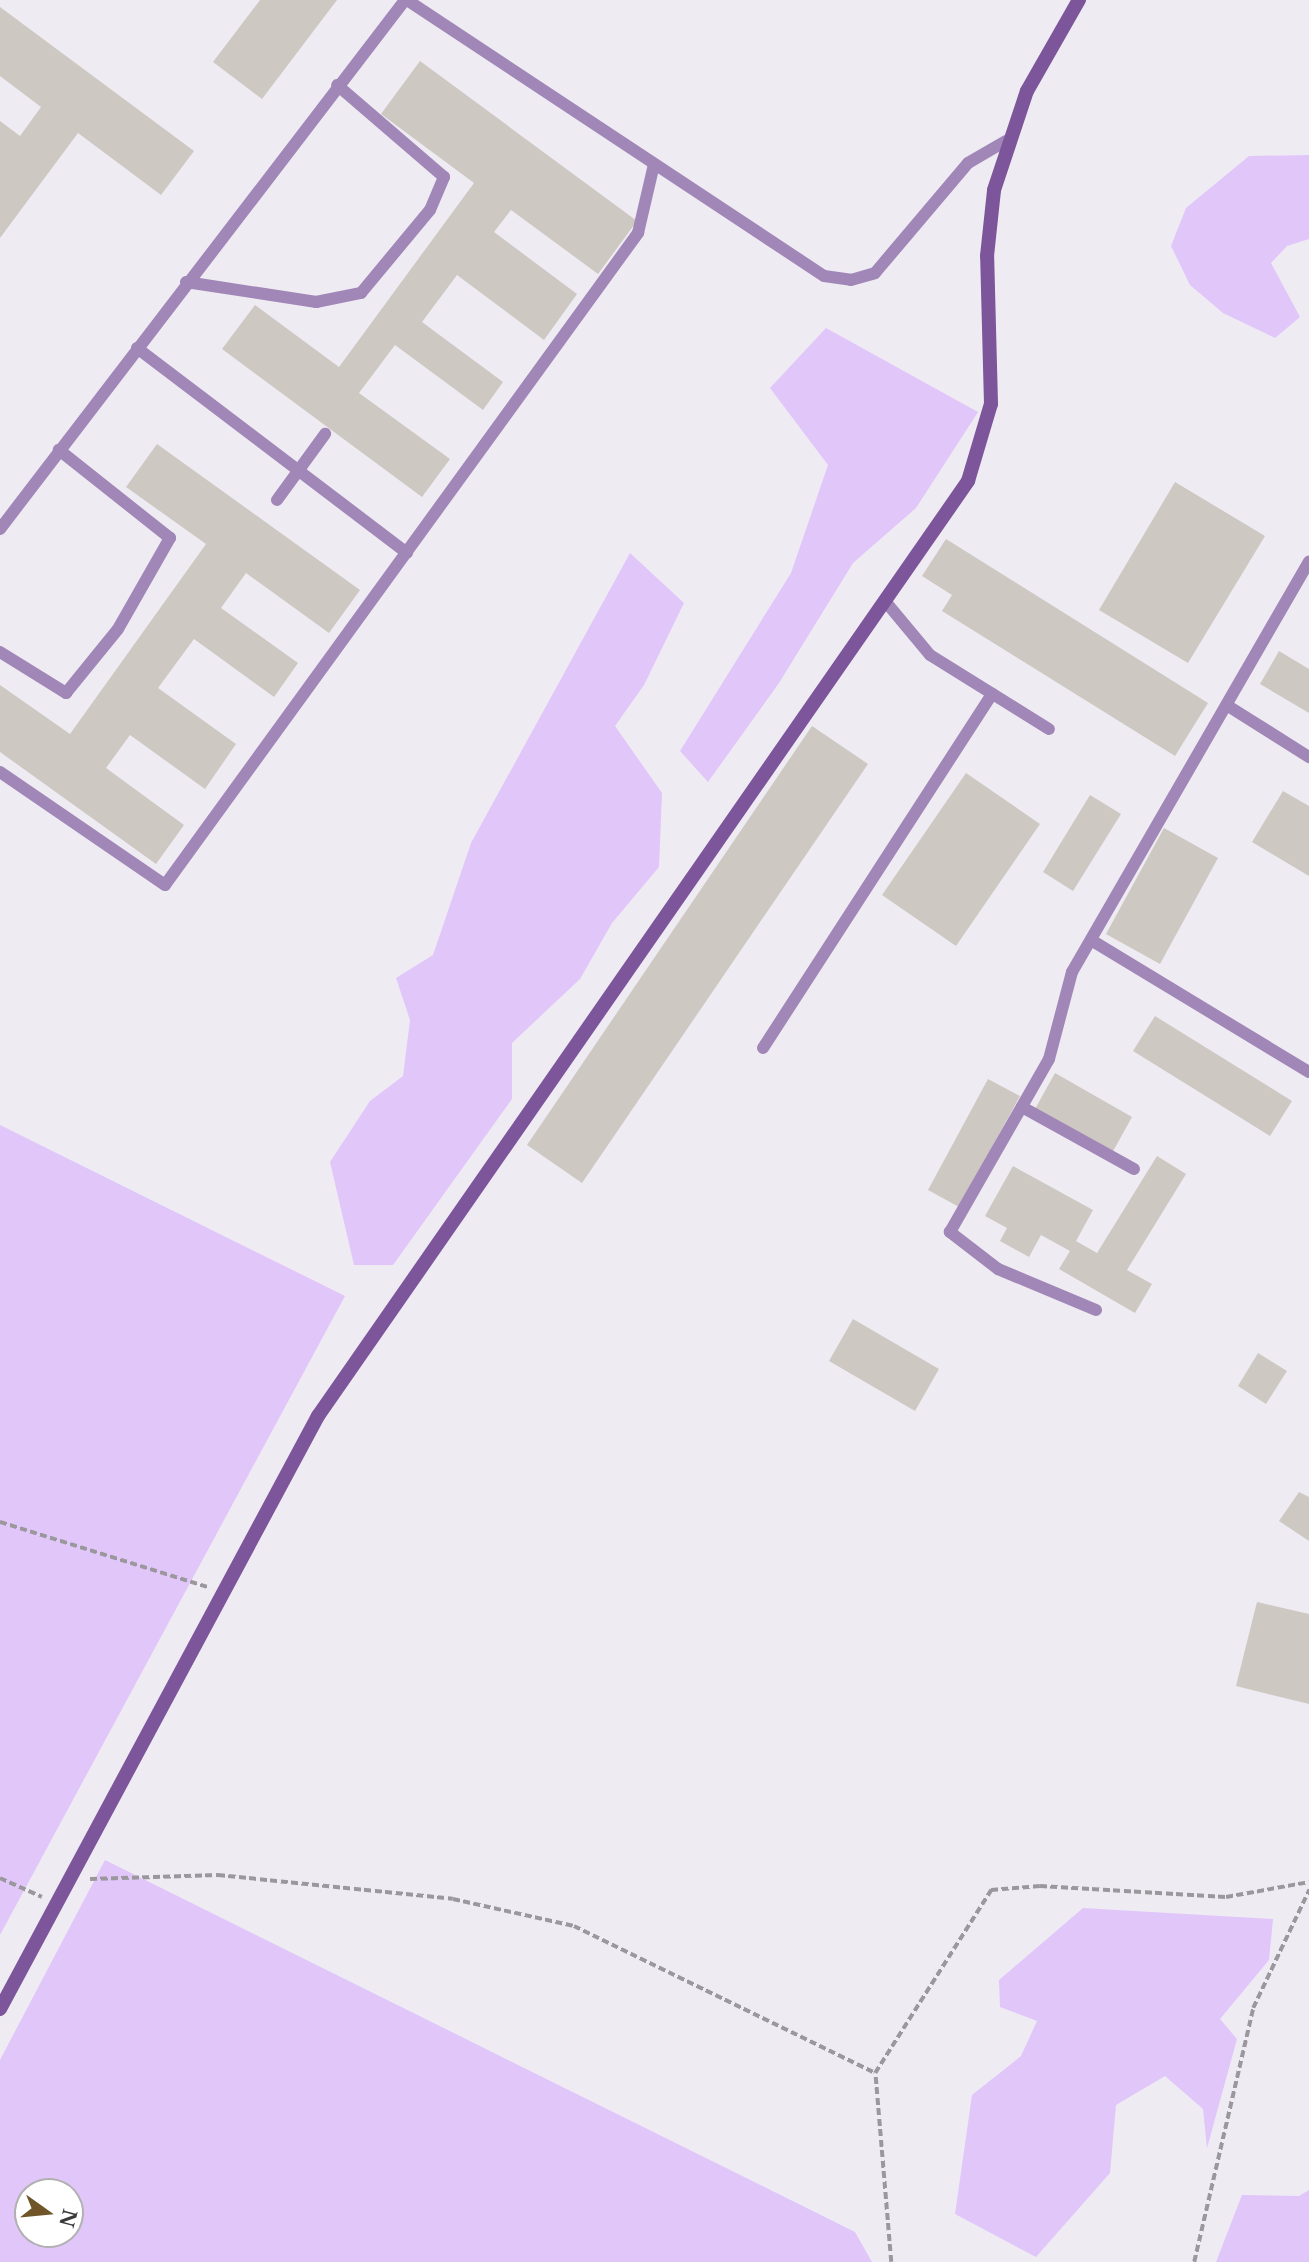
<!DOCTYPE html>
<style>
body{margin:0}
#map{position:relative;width:1309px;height:2262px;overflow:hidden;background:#efebf3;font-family:"Libre Baskerville",serif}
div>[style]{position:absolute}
.green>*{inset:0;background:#e1c6fa}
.building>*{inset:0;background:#cdc8c1}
.path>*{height:3.5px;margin-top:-1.75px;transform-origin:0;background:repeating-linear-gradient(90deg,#9a979d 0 7px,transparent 0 10.5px)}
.lane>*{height:12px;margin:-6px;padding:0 6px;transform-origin:6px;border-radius:6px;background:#a187b7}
.secondary>*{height:14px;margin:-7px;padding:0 7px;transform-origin:7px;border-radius:7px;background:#7c559a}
span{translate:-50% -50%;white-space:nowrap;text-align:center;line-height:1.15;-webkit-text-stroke:5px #fff;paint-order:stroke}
.north{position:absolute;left:14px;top:2178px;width:70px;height:70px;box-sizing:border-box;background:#fff;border:2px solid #b1b0b1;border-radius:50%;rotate:105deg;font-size:19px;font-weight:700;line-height:28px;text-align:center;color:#3b393c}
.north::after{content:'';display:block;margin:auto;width:24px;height:32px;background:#6f5527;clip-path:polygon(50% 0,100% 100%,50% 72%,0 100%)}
</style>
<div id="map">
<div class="green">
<div style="clip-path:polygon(1309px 155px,1309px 239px,1287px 246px,1271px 263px,1300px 317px,1275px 338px,1223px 313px,1190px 285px,1171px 246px,1186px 208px,1249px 156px)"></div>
<div style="clip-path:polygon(826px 328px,978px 412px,916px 508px,853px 563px,779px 683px,708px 782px,680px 751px,791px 573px,828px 465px,770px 388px)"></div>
<div style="clip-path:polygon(630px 553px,684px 603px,644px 685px,615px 726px,662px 793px,659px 867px,612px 923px,580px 979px,512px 1043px,512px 1099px,393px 1265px,354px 1265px,330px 1162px,370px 1101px,403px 1076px,410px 1020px,396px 978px,433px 955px,471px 843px)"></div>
<div style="clip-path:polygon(0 1125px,345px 1296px,0 1935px)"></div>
<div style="clip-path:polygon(evenodd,105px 1860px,855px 2232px,872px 2262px,0 2262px,0 2060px,105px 1860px,28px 2192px,70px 2192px,70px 2234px,28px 2234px,28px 2192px)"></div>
<div style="clip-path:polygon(1083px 1908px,1273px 1919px,1269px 1960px,1220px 2019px,1237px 2039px,1207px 2148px,1203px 2109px,1165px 2076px,1116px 2105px,1110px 2173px,1036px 2257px,955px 2214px,972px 2095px,1021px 2056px,1037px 2021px,1000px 2007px,999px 1980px)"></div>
<div style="clip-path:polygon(1309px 2190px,1309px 2262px,1216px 2262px,1242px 2195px,1299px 2196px)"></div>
</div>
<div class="building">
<div style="clip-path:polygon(260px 0,337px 0,262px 99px,213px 62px)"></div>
<div style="clip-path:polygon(0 7px,194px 151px,161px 195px,78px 133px,0 238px,0 121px,20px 136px,41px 107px,0 76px)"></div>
<div style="clip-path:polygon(420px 61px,637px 221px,598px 274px,511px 210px,494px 232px,577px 294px,544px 340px,457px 275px,422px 322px,503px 382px,483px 410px,395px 345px,359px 393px,450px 459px,422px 497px,222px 349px,255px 305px,339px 367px,474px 183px,381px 114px)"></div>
<div style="clip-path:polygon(157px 444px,360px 590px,329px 633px,246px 573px,221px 608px,298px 663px,274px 697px,194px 639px,158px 688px,236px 744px,205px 789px,130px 735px,106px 768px,184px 825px,156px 864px,0 752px,0 685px,70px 734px,206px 544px,126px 487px)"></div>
<div style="clip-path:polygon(1175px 482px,1265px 536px,1188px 663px,1099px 610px)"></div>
<div style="clip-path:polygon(946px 539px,1208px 703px,1175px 756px,942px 611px,952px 595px,922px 576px)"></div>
<div style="clip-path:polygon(1279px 651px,1309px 669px,1309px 713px,1260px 684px)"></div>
<div style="clip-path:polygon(812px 726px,868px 764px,582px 1183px,527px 1145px)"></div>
<div style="clip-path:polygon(966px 773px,1040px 824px,956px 946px,882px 895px)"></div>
<div style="clip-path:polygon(1283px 791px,1309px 806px,1309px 876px,1252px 842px)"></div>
<div style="clip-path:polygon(1090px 795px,1121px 814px,1073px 891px,1043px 872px)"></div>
<div style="clip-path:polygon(1164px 828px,1218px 858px,1160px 964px,1106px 934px)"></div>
<div style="clip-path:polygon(1155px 1016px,1292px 1101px,1270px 1136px,1133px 1051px)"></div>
<div style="clip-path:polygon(1055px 1073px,1132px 1117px,1112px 1153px,1035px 1109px)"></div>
<div style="clip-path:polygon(988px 1079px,1020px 1096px,959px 1207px,928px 1190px)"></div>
<div style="clip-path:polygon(1157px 1156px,1186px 1174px,1127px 1270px,1152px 1284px,1135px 1313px,1059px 1269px,1070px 1251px,1041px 1235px,1029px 1257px,1000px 1241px,1007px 1228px,985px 1216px,1013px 1166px,1093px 1210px,1076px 1241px,1097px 1253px)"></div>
<div style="clip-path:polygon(853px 1319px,939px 1369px,915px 1411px,829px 1361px)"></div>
<div style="clip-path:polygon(1258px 1353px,1287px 1371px,1266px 1404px,1238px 1386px)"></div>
<div style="clip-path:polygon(1299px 1492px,1309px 1497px,1309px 1541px,1279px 1521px)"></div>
<div style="clip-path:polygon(1257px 1602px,1309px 1614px,1309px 1704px,1236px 1686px)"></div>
</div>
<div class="path">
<div style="left:0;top:1522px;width:218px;rotate:17.4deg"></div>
<div style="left:0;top:1878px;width:46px;rotate:24.3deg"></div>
<div style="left:90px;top:1879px;width:128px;rotate:-1.8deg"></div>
<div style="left:218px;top:1875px;width:236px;rotate:5.8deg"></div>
<div style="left:453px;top:1899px;width:124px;rotate:12.6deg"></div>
<div style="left:574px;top:1926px;width:335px;rotate:26deg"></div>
<div style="left:891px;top:2262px;width:190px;rotate:-94.8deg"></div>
<div style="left:875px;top:2073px;width:217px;rotate:-57.6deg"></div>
<div style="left:991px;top:1890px;width:49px;rotate:-4.7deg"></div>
<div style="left:1040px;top:1886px;width:186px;rotate:3.4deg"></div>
<div style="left:1226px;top:1897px;width:84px;rotate:-10.2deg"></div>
<div style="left:1194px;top:2262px;width:261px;rotate:-76.9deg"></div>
<div style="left:1253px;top:2008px;width:131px;rotate:-64.6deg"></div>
</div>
<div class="lane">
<div style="left:407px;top:0;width:500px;rotate:33.5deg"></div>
<div style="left:824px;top:276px;width:27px;rotate:8deg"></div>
<div style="left:851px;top:280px;width:25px;rotate:-16deg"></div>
<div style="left:875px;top:273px;width:144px;rotate:-49.8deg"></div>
<div style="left:968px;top:163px;width:44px;rotate:-30.1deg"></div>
<div style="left:186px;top:282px;width:132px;rotate:8.7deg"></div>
<div style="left:316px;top:302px;width:46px;rotate:-11.3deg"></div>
<div style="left:361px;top:293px;width:108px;rotate:-50.3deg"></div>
<div style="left:430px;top:210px;width:36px;rotate:-67deg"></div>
<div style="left:444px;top:177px;width:141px;rotate:-139.3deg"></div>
<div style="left:137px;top:348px;width:339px;rotate:37.2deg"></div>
<div style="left:277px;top:500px;width:82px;rotate:-54deg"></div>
<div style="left:0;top:529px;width:666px;rotate:-52.56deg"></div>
<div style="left:885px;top:601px;width:70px;rotate:50.2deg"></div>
<div style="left:930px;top:655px;width:140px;rotate:31.9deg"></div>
<div style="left:0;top:652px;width:78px;rotate:31.8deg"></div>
<div style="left:66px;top:693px;width:82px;rotate:-50.9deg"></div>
<div style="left:118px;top:629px;width:105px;rotate:-60.3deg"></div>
<div style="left:170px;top:538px;width:142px;rotate:-141.6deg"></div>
<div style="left:1228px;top:706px;width:96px;rotate:32.2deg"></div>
<div style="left:0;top:772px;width:200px;rotate:34.4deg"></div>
<div style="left:165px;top:885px;width:806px;rotate:-54.04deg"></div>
<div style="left:638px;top:233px;width:71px;rotate:-76.9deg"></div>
<div style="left:1091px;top:940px;width:255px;rotate:31.2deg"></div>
<div style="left:763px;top:1048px;width:422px;rotate:-57.1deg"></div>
<div style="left:1022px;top:1107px;width:128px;rotate:29deg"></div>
<div style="left:1096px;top:1310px;width:106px;rotate:-157.3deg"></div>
<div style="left:998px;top:1269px;width:61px;rotate:-142.4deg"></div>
<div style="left:950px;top:1232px;width:199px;rotate:-60.2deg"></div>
<div style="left:1049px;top:1059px;width:90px;rotate:-75.2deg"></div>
<div style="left:1072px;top:972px;width:474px;rotate:-60deg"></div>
</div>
<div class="secondary">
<div style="left:0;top:2009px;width:673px;rotate:-61.8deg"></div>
<div style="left:318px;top:1416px;width:1139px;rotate:-55.19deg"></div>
<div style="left:968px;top:481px;width:80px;rotate:-73.4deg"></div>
<div style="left:991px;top:404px;width:148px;rotate:-91.5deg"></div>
<div style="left:987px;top:256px;width:66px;rotate:-83.9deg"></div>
<div style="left:994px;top:190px;width:104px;rotate:-71.6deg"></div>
<div style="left:1027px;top:91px;width:105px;rotate:-60.3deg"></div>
</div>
<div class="north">N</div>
</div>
